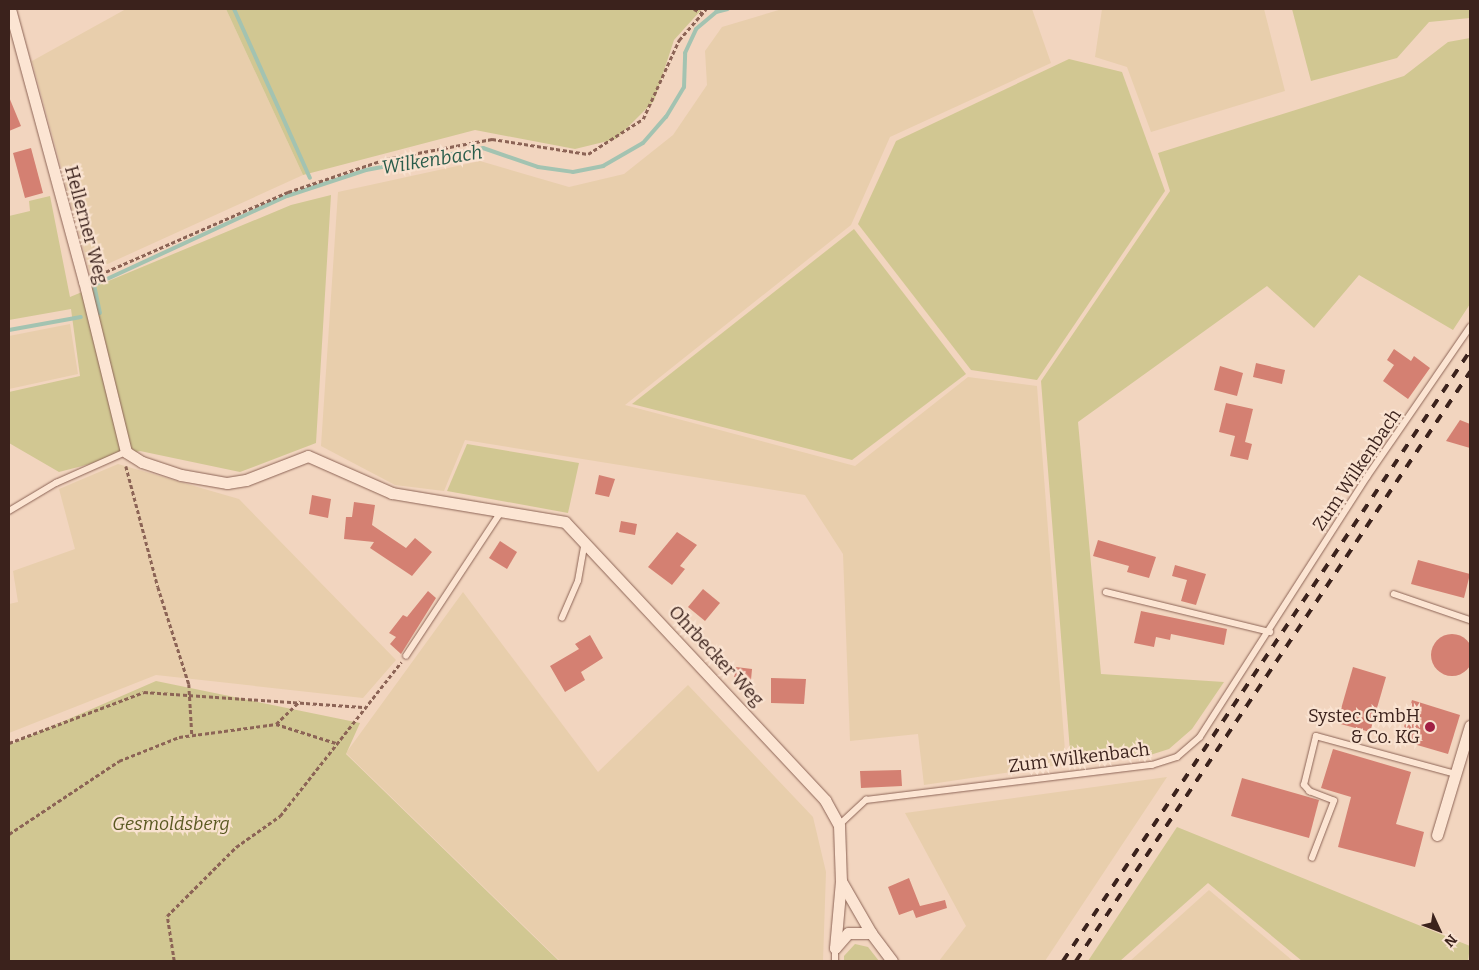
<!DOCTYPE html>
<style>
body{margin:0}
#map{position:relative;width:1479px;height:970px;overflow:hidden;background:#f2d5bf;font-family:Bitter,serif}
div>[style]{position:absolute}
.farmland>*{inset:0;background:#e8ceac}
.green>*{inset:0;background:#d1c792}
.stream>*{height:4px;margin:-2px;padding:0 2px;transform-origin:2px;border-radius:2px;background:#a3c3b1}
.building>*{inset:0;background:#d48072}
.round{border-radius:50%}
.path>*{height:2.5px;margin-top:-1.25px;transform-origin:0;background:repeating-linear-gradient(90deg,#8c6456 0 4px,transparent 0 6.5px)}
.roads{filter:drop-shadow(0 0 1px #8c6456) drop-shadow(0 0 1px #8c6456)}
.service>*{height:5.5px;margin:-2.75px;padding:0 2.75px;transform-origin:2.75px;border-radius:2.75px;background:#fce5d3}
.minor>*{height:11px;margin:-5.5px;padding:0 5.5px;transform-origin:5.5px;border-radius:5.5px;background:#fce5d3}
.rail>*{height:4px;margin-top:-2px;transform-origin:0;background:repeating-linear-gradient(90deg,#3b221c 0 9px,transparent 0 18px)}
.dots>*{width:14px;height:14px;translate:-50% -50%;box-sizing:border-box;border:2px solid #f9e2d0;border-radius:50%}
span{translate:-50% -50%;white-space:nowrap;text-align:center;line-height:1.15;-webkit-text-stroke:4.5px #f9e2d0;paint-order:stroke}
.street-label{font-size:18px;color:#3b221c}
.poi-label{font-size:18px;color:#3b221c}
.right{translate:-100% -50%;text-align:right}
.park-label{font-size:18px;color:#595820;font-style:italic}
.water-label{font-size:19px;color:#295c4b;font-style:italic}
.frame{position:absolute;inset:0;border:10px solid #3b221c;pointer-events:none}
.north{position:absolute;left:1414px;top:905px;width:50px;height:50px;-webkit-text-stroke:4px #f9e2d0;paint-order:stroke;rotate:133deg;font-size:14px;font-weight:700;line-height:20px;text-align:center;color:#3b221c}
.north::after{content:'';display:block;margin:auto;width:18px;height:22px;background:#3b221c;clip-path:polygon(50% 0,100% 100%,50% 72%,0 100%)}
</style>
<div id="map">
<div class="farmland">
<div style="clip-path:polygon(126px 9px,226px 9px,303px 175px,90px 272px,32px 61px)"></div>
<div style="clip-path:polygon(782px 9px,1032px 9px,1051px 63px,890px 137px,851px 225px,625px 405px,855px 466px,968px 377px,1037px 386px,1066px 764px,924px 785px,918px 734px,850px 741px,843px 554px,805px 495px,465px 440px,444px 491px,395px 485px,321px 446px,338px 192px,480px 161px,569px 187px,624px 174px,673px 135px,707px 85px,705px 51px,722px 27px)"></div>
<div style="clip-path:polygon(1102px 9px,1264px 9px,1285px 91px,1151px 132px,1127px 67px,1095px 57px)"></div>
<div style="clip-path:polygon(70px 324px,78px 374px,9px 389px,9px 336px)"></div>
<div style="clip-path:polygon(118px 464px,239px 499px,396px 660px,363px 698px,156px 675px,9px 733px,9px 604px,18px 602px,13px 571px,75px 549px,59px 489px)"></div>
<div style="clip-path:polygon(463px 592px,598px 772px,688px 685px,813px 817px,826px 872px,823px 961px,560px 961px,346px 753px)"></div>
<div style="clip-path:polygon(1167px 777px,1045px 961px,939px 961px,966px 926px,905px 813px)"></div>
<div style="clip-path:polygon(1209px 890px,1293px 961px,1130px 961px)"></div>
</div>
<div class="green">
<div style="clip-path:polygon(226px 9px,702px 9px,674px 40px,654px 101px,616px 139px,575px 149px,475px 130px,303px 175px)"></div>
<div style="clip-path:polygon(1292px 9px,1470px 9px,1470px 18px,1429px 22px,1397px 58px,1311px 81px)"></div>
<div style="clip-path:polygon(1470px 38px,1470px 304px,1453px 330px,1359px 275px,1314px 328px,1267px 286px,1078px 422px,1101px 674px,1224px 682px,1192px 729px,1169px 749px,1147px 756px,1071px 764px,1041px 381px,1170px 191px,1158px 153px,1404px 76px,1448px 42px)"></div>
<div style="clip-path:polygon(1069px 59px,1122px 72px,1165px 191px,1037px 380px,971px 370px,858px 224px,896px 141px)"></div>
<div style="clip-path:polygon(331px 195px,316px 443px,240px 472px,140px 451px,59px 472px,9px 443px,9px 392px,80px 376px,71px 309px,9px 320px,9px 216px,30px 211px,29px 201px,50px 196px,70px 297px,291px 205px)"></div>
<div style="clip-path:polygon(854px 229px,966px 374px,852px 460px,632px 404px)"></div>
<div style="clip-path:polygon(467px 444px,579px 463px,568px 513px,447px 491px)"></div>
<div style="clip-path:polygon(156px 681px,360px 723px,346px 754px,559px 961px,9px 961px,9px 745px)"></div>
<div style="clip-path:polygon(1177px 827px,1470px 946px,1468px 961px,1302px 961px,1208px 883px,1120px 961px,1088px 961px)"></div>
<div style="clip-path:polygon(855px 944px,868px 947px,879px 961px,844px 961px,844px 956px)"></div>
</div>
<div class="stream">
<div style="left:234px;top:9px;width:185px;rotate:65.8deg"></div>
<div style="left:100px;top:313px;width:29px;rotate:-102deg"></div>
<div style="left:94px;top:285px;width:213px;rotate:-24.8deg"></div>
<div style="left:287px;top:196px;width:83px;rotate:-18.2deg"></div>
<div style="left:366px;top:170px;width:119px;rotate:-10.6deg"></div>
<div style="left:483px;top:148px;width:58px;rotate:19.1deg"></div>
<div style="left:538px;top:167px;width:35px;rotate:8deg"></div>
<div style="left:573px;top:172px;width:31px;rotate:-11deg"></div>
<div style="left:603px;top:166px;width:46px;rotate:-29.9deg"></div>
<div style="left:643px;top:143px;width:35px;rotate:-49deg"></div>
<div style="left:666px;top:117px;width:35px;rotate:-59deg"></div>
<div style="left:684px;top:87px;width:34px;rotate:-88deg"></div>
<div style="left:685px;top:53px;width:26px;rotate:-65deg"></div>
<div style="left:696px;top:29px;width:26px;rotate:-40deg"></div>
<div style="left:716px;top:12px;width:12px;rotate:-14deg"></div>
<div style="left:9px;top:330px;width:73px;rotate:-10.2deg"></div>
</div>
<div class="building">
<div style="clip-path:polygon(9px 97px,21px 126px,9px 131px)"></div>
<div style="clip-path:polygon(31px 148px,43px 193px,25px 198px,13px 153px)"></div>
<div style="clip-path:polygon(1394px 349px,1411px 361px,1414px 356px,1430px 368px,1408px 399px,1383px 381px,1394px 365px,1387px 360px)"></div>
<div style="clip-path:polygon(1256px 363px,1285px 370px,1282px 384px,1253px 377px)"></div>
<div style="clip-path:polygon(1220px 366px,1243px 373px,1237px 396px,1214px 390px)"></div>
<div style="clip-path:polygon(1226px 403px,1253px 409px,1245px 442px,1252px 444px,1248px 460px,1230px 456px,1235px 436px,1219px 432px)"></div>
<div style="clip-path:polygon(1460px 420px,1470px 424px,1470px 448px,1446px 441px)"></div>
<div style="clip-path:polygon(599px 475px,615px 479px,609px 497px,595px 494px)"></div>
<div style="clip-path:polygon(312px 495px,331px 499px,328px 518px,309px 514px)"></div>
<div style="clip-path:polygon(354px 502px,375px 505px,372px 525px,406px 548px,415px 538px,432px 552px,412px 576px,370px 548px,374px 542px,344px 539px,346px 517px,352px 517px)"></div>
<div style="clip-path:polygon(621px 521px,637px 524px,635px 535px,619px 532px)"></div>
<div style="clip-path:polygon(677px 532px,697px 545px,680px 566px,685px 569px,672px 585px,648px 567px)"></div>
<div style="clip-path:polygon(1098px 540px,1156px 557px,1149px 578px,1127px 572px,1129px 566px,1093px 556px)"></div>
<div style="clip-path:polygon(500px 541px,517px 552px,507px 569px,489px 558px)"></div>
<div style="clip-path:polygon(1418px 560px,1470px 574px,1464px 598px,1411px 584px)"></div>
<div style="clip-path:polygon(1175px 565px,1206px 574px,1196px 605px,1181px 601px,1187px 580px,1172px 576px)"></div>
<div style="clip-path:polygon(703px 589px,720px 603px,705px 621px,688px 607px)"></div>
<div style="clip-path:polygon(428px 591px,436px 598px,401px 654px,390px 644px,396px 637px,389px 633px,403px 615px,407px 617px)"></div>
<div style="clip-path:polygon(1141px 611px,1227px 629px,1224px 645px,1171px 634px,1170px 640px,1156px 637px,1154px 647px,1134px 643px)"></div>
<div class="round" style="left:1431px;top:634px;width:42px;height:42px"></div>
<div style="clip-path:polygon(590px 635px,603px 658px,581px 672px,585px 680px,565px 692px,550px 666px,579px 649px,575px 644px)"></div>
<div style="clip-path:polygon(736px 667px,752px 669px,751px 680px,734px 677px)"></div>
<div style="clip-path:polygon(1353px 667px,1386px 677px,1370px 732px,1337px 723px)"></div>
<div style="clip-path:polygon(771px 678px,806px 679px,804px 704px,771px 703px)"></div>
<div style="clip-path:polygon(1412px 700px,1460px 715px,1448px 754px,1400px 740px)"></div>
<div style="clip-path:polygon(1333px 749px,1411px 772px,1396px 824px,1424px 832px,1415px 867px,1338px 847px,1351px 797px,1321px 788px)"></div>
<div style="clip-path:polygon(901px 770px,902px 786px,861px 788px,860px 771px)"></div>
<div style="clip-path:polygon(1242px 778px,1319px 800px,1309px 838px,1231px 816px)"></div>
<div style="clip-path:polygon(909px 878px,920px 906px,945px 900px,947px 908px,916px 918px,913px 910px,899px 915px,888px 887px)"></div>
</div>
<div class="path">
<div style="left:694px;top:9px;width:9px;rotate:27deg"></div>
<div style="left:94px;top:277px;width:212px;rotate:-23.7deg"></div>
<div style="left:288px;top:192px;width:103px;rotate:-18.6deg"></div>
<div style="left:386px;top:159px;width:108px;rotate:-10.7deg"></div>
<div style="left:492px;top:139px;width:97px;rotate:8.9deg"></div>
<div style="left:588px;top:154px;width:65px;rotate:-32.5deg"></div>
<div style="left:643px;top:119px;width:87px;rotate:-65.5deg"></div>
<div style="left:679px;top:40px;width:41px;rotate:-48.9deg"></div>
<div style="left:126px;top:466px;width:125px;rotate:75.2deg"></div>
<div style="left:158px;top:587px;width:102px;rotate:72.3deg"></div>
<div style="left:189px;top:684px;width:51px;rotate:86.6deg"></div>
<div style="left:276px;top:724px;width:63px;rotate:17.6deg"></div>
<div style="left:9px;top:743px;width:144px;rotate:-20.7deg"></div>
<div style="left:144px;top:692px;width:223px;rotate:3.9deg"></div>
<div style="left:9px;top:834px;width:132px;rotate:-33.6deg"></div>
<div style="left:119px;top:761px;width:65px;rotate:-21.8deg"></div>
<div style="left:179px;top:737px;width:98px;rotate:-7.6deg"></div>
<div style="left:276px;top:724px;width:33px;rotate:-44deg"></div>
<div style="left:174px;top:961px;width:46px;rotate:-98.8deg"></div>
<div style="left:167px;top:916px;width:98px;rotate:-45deg"></div>
<div style="left:236px;top:847px;width:54px;rotate:-35.2deg"></div>
<div style="left:280px;top:816px;width:196px;rotate:-51.8deg"></div>
</div>
<div class="roads">
<div class="service">
<div style="left:9px;top:511px;width:55px;rotate:-30.8deg"></div>
<div style="left:56px;top:483px;width:77px;rotate:-23.9deg"></div>
<div style="left:1106px;top:592px;width:169px;rotate:13.7deg"></div>
<div style="left:1394px;top:594px;width:80px;rotate:18.9deg"></div>
<div style="left:562px;top:618px;width:40px;rotate:-66.6deg"></div>
<div style="left:578px;top:581px;width:40px;rotate:-80deg"></div>
<div style="left:406px;top:656px;width:173px;rotate:-56.6deg"></div>
<div style="left:839px;top:825px;width:37px;rotate:-43deg"></div>
<div style="left:866px;top:800px;width:288px;rotate:-7deg"></div>
<div style="left:1152px;top:765px;width:26px;rotate:-18deg"></div>
<div style="left:1177px;top:757px;width:30px;rotate:-41deg"></div>
<div style="left:1200px;top:737px;width:309px;rotate:-57.3deg"></div>
<div style="left:1367px;top:477px;width:182px;rotate:-55.5deg"></div>
<div style="left:1312px;top:858px;width:61px;rotate:-68.9deg"></div>
<div style="left:1334px;top:801px;width:26px;rotate:-159deg"></div>
<div style="left:1310px;top:792px;width:9px;rotate:-131deg"></div>
<div style="left:1304px;top:785px;width:50px;rotate:-76.2deg"></div>
<div style="left:1316px;top:736px;width:145px;rotate:15.2deg"></div>
<div style="left:835px;top:961px;width:13px;rotate:-90deg"></div>
</div>
<div class="minor">
<div style="left:10px;top:9px;width:282px;rotate:74.8deg"></div>
<div style="left:84px;top:281px;width:176px;rotate:76.2deg"></div>
<div style="left:126px;top:452px;width:19px;rotate:32deg"></div>
<div style="left:142px;top:462px;width:41px;rotate:18.4deg"></div>
<div style="left:181px;top:475px;width:47px;rotate:9.9deg"></div>
<div style="left:227px;top:483px;width:19px;rotate:-9deg"></div>
<div style="left:246px;top:480px;width:66px;rotate:-21.2deg"></div>
<div style="left:308px;top:456px;width:92px;rotate:23.8deg"></div>
<div style="left:392px;top:493px;width:175px;rotate:9.5deg"></div>
<div style="left:565px;top:522px;width:381px;rotate:46.9deg"></div>
<div style="left:825px;top:800px;width:29px;rotate:61deg"></div>
<div style="left:839px;top:825px;width:56px;rotate:88deg"></div>
<div style="left:841px;top:881px;width:67px;rotate:95.1deg"></div>
<div style="left:1437px;top:835px;width:114px;rotate:-73.2deg"></div>
<div style="left:841px;top:881px;width:60px;rotate:60deg"></div>
<div style="left:835px;top:948px;width:20px;rotate:-49deg"></div>
<div style="left:848px;top:933px;width:23px"></div>
<div style="left:871px;top:933px;width:35px;rotate:53deg"></div>
</div>
</div>
<div class="rail">
<div style="left:1063px;top:961px;width:733px;rotate:-56.29deg"></div>
<div style="left:1076px;top:961px;width:709px;rotate:-56.22deg"></div>
</div>
<div class="dots">
<div style="left:1430px;top:727px;background:#a12044"></div>
</div>
<div class="street-label">
<span style="left:86px;top:225px;rotate:75deg">Hellerner Weg</span>
<span style="left:1357px;top:470px;rotate:-56deg">Zum Wilkenbach</span>
<span style="left:716px;top:656px;rotate:47deg">Ohrbecker Weg</span>
<span style="left:1079px;top:758px;rotate:-7deg">Zum Wilkenbach</span>
</div>
<div class="poi-label">
<span class="right" style="left:1420px;top:727px">Systec GmbH<br>&amp; Co. KG</span>
</div>
<div class="park-label">
<span style="left:171px;top:824px">Gesmoldsberg</span>
</div>
<div class="water-label">
<span style="left:432px;top:160px;rotate:-9deg">Wilkenbach</span>
</div>
<div class="frame"></div>
<div class="north">N</div>
</div>
